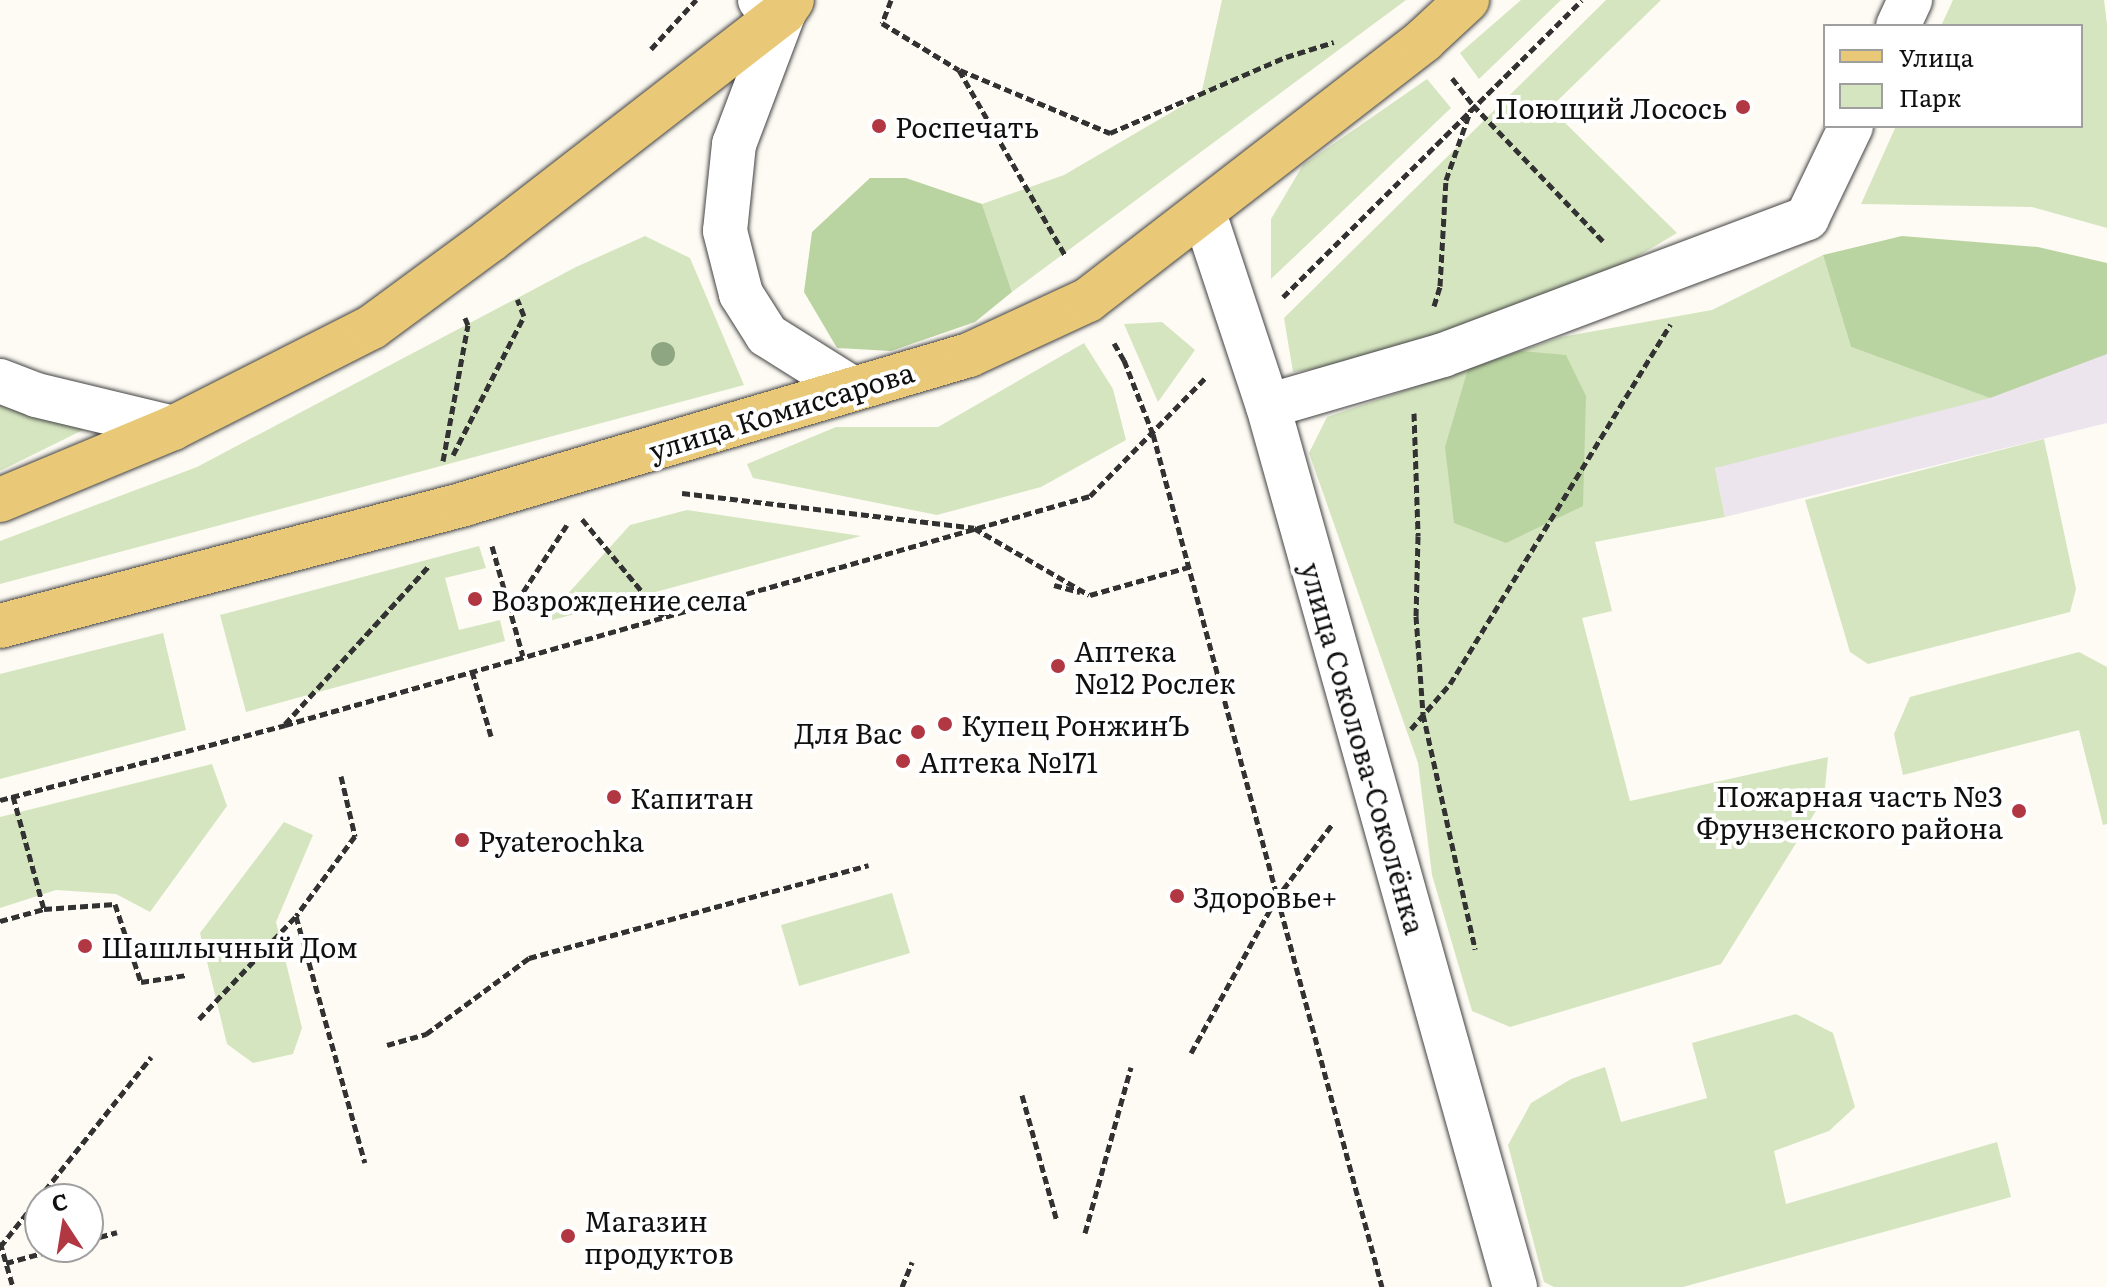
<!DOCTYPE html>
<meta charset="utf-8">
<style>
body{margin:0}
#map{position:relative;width:2107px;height:1287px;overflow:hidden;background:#fefbf4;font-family:Literata,serif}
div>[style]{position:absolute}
.industrial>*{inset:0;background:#ece5ed}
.green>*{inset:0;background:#d5e5c0}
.forest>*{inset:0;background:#bad4a1}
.path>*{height:5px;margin-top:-2.5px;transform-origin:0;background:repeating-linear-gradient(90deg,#323232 0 8px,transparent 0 12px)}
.roads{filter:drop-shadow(0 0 2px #434343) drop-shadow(0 0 2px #434343)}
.minor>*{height:44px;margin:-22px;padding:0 22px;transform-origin:22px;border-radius:22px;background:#fff}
.major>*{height:44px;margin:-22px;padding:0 22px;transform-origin:22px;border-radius:22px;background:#e9c978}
.trees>*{width:24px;height:24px;margin:-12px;border-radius:50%;background:#8fa683}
.dots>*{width:22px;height:22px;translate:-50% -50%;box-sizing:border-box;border:4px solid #fff;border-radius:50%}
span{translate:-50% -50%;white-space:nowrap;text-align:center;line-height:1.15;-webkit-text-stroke:8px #fff;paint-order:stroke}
.poi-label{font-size:28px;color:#101010}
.right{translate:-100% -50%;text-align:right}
.left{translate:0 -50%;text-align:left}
.street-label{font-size:28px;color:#101010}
.legend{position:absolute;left:1823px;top:24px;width:260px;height:104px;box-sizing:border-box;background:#fff;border:2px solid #9f9f9f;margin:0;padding:10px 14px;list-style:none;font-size:24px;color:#101010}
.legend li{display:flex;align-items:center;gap:16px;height:40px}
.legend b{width:40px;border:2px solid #9f9f9f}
.north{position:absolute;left:24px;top:1183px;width:80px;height:80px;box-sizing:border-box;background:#fff;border:2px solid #9f9f9f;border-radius:50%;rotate:348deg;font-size:22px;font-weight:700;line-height:32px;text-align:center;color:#101010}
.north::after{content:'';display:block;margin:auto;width:28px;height:36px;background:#b13742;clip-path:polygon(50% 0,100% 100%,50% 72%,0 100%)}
</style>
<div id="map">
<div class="industrial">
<div style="clip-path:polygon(2107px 320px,2107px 423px,1725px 517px,1715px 468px)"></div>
</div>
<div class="green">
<div style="clip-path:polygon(1222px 0,1406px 0,1012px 292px,982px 204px,1064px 175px,1201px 95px)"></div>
<div style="clip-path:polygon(1521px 0,1561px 0,1479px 79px,1460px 53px)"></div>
<div style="clip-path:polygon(1606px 0,1661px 0,1550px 108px,1677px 233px,1601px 278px,1393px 358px,1293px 372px,1284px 318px)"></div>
<div style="clip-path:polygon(1953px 0,2104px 0,2107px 24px,2107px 228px,2032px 207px,1861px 204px,1896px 126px,2081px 126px,2081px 26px,1941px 26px)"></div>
<div style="clip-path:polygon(1427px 79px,1451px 108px,1271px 279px,1271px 219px,1303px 165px)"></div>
<div style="clip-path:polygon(645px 236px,690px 258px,744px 385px,0 584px,0 541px,197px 467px,576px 267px)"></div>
<div style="clip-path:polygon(1823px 255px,1851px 347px,1990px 398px,1715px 468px,1725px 517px,1595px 542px,1612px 611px,1582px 618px,1630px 801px,1828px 757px,1824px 798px,1721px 964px,1510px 1027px,1472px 1011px,1432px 875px,1418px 763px,1309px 453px,1327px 417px,1561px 337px,1712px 310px)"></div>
<div style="clip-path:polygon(1162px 322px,1195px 350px,1158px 402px,1124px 324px)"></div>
<div style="clip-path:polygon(1084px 343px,1113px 389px,1126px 440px,1041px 487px,937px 515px,753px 478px,747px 464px,836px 427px,938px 427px)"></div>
<div style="clip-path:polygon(0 402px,85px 429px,0 471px)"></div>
<div style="clip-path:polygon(2044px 439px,2076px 589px,2070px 612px,1868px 664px,1850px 652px,1805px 500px)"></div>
<div style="clip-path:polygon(687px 510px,861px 536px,549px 621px,554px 609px,630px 525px)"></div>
<div style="clip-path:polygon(479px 546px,486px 568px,445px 578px,459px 630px,500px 620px,505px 641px,246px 712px,220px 615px)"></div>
<div style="clip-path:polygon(163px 633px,186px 730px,0 779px,0 674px)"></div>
<div style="clip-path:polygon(2079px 652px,2107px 667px,2107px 824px,2103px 825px,2079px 730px,1903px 775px,1894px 734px,1910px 697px)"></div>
<div style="clip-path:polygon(212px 764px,227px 806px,150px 912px,116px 894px,56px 890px,0 908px,0 817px)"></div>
<div style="clip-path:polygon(284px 822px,313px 835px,276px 922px,302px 1028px,293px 1054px,253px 1063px,227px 1044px,200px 933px)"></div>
<div style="clip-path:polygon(892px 893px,910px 953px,799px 986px,781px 925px)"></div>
<div style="clip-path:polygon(1796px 1014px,1833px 1033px,1855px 1107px,1829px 1131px,1774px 1151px,1786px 1204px,1997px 1142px,2011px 1197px,1683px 1287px,1554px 1287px,1544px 1282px,1508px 1145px,1531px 1103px,1571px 1079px,1605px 1067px,1621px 1122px,1707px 1098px,1692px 1043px)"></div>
</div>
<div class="forest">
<div style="clip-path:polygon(870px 178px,906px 178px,982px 204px,1012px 292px,975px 322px,891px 351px,837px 348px,804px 292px,812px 232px)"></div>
<div style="clip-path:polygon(1902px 236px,2038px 247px,2107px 263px,2107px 354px,1990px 398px,1851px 347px,1823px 255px)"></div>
<div style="clip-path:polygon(1520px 351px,1566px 355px,1586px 396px,1583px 506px,1506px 543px,1454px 523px,1445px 447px,1468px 369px)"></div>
</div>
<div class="path">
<div style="left:891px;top:0;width:25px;rotate:111deg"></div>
<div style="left:882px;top:23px;width:90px;rotate:31.4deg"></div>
<div style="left:959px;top:70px;width:215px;rotate:60.2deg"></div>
<div style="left:651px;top:49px;width:67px;rotate:-47.4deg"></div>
<div style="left:960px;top:70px;width:163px;rotate:22.8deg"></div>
<div style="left:1110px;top:133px;width:192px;rotate:-23.4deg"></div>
<div style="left:1286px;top:57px;width:50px;rotate:-17.4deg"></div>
<div style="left:1452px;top:78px;width:34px;rotate:52deg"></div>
<div style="left:1473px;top:105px;width:188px;rotate:46.3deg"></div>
<div style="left:1283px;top:297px;width:421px;rotate:-44.8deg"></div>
<div style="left:1434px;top:306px;width:21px;rotate:-73deg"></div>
<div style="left:1440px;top:286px;width:106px;rotate:-86.8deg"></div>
<div style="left:1446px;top:180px;width:75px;rotate:-70.6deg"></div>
<div style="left:1114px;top:343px;width:20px;rotate:60deg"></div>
<div style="left:1124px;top:360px;width:79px;rotate:68.6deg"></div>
<div style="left:1153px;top:434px;width:883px;rotate:74.97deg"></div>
<div style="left:1414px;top:413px;width:123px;rotate:88.1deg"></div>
<div style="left:1418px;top:536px;width:80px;rotate:91.4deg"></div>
<div style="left:1416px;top:616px;width:98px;rotate:85.9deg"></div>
<div style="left:1423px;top:714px;width:241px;rotate:77.5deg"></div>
<div style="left:453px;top:455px;width:156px;rotate:-62.9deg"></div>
<div style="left:524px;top:316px;width:18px;rotate:-112deg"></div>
<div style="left:443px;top:461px;width:138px;rotate:-79.6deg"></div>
<div style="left:468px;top:325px;width:8px;rotate:-113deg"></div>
<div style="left:682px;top:493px;width:294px;rotate:6.8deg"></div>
<div style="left:974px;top:528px;width:133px;rotate:30.2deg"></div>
<div style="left:582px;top:519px;width:127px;rotate:50.4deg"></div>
<div style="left:492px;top:546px;width:114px;rotate:74.3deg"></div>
<div style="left:1054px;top:585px;width:27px;rotate:15deg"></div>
<div style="left:1090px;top:595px;width:102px;rotate:-15.9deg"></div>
<div style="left:510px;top:612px;width:104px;rotate:-56.8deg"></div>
<div style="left:472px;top:671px;width:68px;rotate:73.7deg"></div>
<div style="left:285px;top:724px;width:214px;rotate:-47.7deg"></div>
<div style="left:1411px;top:729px;width:60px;rotate:-49.1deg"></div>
<div style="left:1450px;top:684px;width:422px;rotate:-58.5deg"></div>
<div style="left:341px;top:776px;width:62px;rotate:76.9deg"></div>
<div style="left:355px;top:836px;width:99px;rotate:126.4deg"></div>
<div style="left:296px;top:916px;width:256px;rotate:74.4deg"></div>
<div style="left:13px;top:796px;width:117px;rotate:74.7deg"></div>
<div style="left:44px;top:909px;width:71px;rotate:-4deg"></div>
<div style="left:115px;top:904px;width:82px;rotate:71.6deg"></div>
<div style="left:141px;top:982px;width:47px;rotate:-8.7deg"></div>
<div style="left:0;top:800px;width:295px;rotate:-14.7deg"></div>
<div style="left:285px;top:725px;width:837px;rotate:-15.88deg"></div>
<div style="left:1090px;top:496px;width:168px;rotate:-45.7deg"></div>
<div style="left:0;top:921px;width:46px;rotate:-15.3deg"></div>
<div style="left:199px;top:1019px;width:141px;rotate:-46.7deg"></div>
<div style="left:387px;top:1045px;width:41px;rotate:-15.8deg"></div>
<div style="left:426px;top:1034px;width:128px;rotate:-36.4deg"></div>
<div style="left:529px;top:958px;width:352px;rotate:-15.3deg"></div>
<div style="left:1191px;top:1053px;width:176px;rotate:-61.1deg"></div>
<div style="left:1276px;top:899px;width:95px;rotate:-53.1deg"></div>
<div style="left:1022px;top:1095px;width:131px;rotate:74.5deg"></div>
<div style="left:1085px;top:1233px;width:172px;rotate:-74.5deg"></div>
<div style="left:88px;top:1240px;width:30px;rotate:-15deg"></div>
<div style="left:0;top:1242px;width:47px;rotate:73.9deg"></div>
<div style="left:0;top:1247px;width:243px;rotate:-51.5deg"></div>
<div style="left:6px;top:1263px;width:60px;rotate:-15.4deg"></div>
<div style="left:902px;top:1287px;width:27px;rotate:-68deg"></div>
</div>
<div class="roads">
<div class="minor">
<div style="left:760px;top:0;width:27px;rotate:27deg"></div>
<div style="left:784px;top:12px;width:141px;rotate:110.7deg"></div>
<div style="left:734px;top:144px;width:87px;rotate:95.9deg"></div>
<div style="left:725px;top:231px;width:65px;rotate:75.7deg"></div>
<div style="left:741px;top:294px;width:49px;rotate:57.6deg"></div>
<div style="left:767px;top:335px;width:99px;rotate:32.2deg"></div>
<div style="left:1898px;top:26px;width:29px;rotate:-65deg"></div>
<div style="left:1204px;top:213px;width:203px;rotate:71.7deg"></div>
<div style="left:1268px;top:406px;width:915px;rotate:74.34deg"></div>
<div style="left:0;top:381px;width:39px;rotate:21deg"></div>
<div style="left:36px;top:395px;width:141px;rotate:13.5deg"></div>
<div style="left:1268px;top:406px;width:182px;rotate:-16.2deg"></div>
<div style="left:1443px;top:355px;width:389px;rotate:-20.6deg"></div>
<div style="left:1807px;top:218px;width:102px;rotate:-64.4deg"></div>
</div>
<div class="major">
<div style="left:0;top:500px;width:187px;rotate:-22.6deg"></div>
<div style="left:173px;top:428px;width:223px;rotate:-26.9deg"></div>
<div style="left:372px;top:327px;width:147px;rotate:-36.4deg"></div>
<div style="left:490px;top:240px;width:372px;rotate:-37.8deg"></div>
<div style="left:784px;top:12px;width:14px;rotate:-56deg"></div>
<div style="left:0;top:626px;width:480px;rotate:-14.7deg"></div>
<div style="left:464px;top:504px;width:527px;rotate:-16.44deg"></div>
<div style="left:969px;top:355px;width:131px;rotate:-24.8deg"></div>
<div style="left:1088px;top:300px;width:425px;rotate:-37.7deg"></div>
<div style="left:1424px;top:40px;width:59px;rotate:-42.9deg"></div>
</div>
</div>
<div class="trees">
<div style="left:663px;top:354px"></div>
</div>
<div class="dots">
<div style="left:1743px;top:107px;background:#b13742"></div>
<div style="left:879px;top:126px;background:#b13742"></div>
<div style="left:475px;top:599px;background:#b13742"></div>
<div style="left:1058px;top:666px;background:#b13742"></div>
<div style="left:945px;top:724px;background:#b13742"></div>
<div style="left:918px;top:732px;background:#b13742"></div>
<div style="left:903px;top:761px;background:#b13742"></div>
<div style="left:614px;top:797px;background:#b13742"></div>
<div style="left:2019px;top:811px;background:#b13742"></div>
<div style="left:462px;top:840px;background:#b13742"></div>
<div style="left:1177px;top:896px;background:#b13742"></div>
<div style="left:85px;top:946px;background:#b13742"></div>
<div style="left:568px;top:1236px;background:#b13742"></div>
</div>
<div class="poi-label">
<span class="right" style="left:1727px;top:107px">Поющий Лосось</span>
<span class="left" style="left:895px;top:126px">Роспечать</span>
<span class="left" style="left:491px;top:599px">Возрождение села</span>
<span class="left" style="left:1074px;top:666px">Аптека<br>№12 Рослек</span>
<span class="left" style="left:961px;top:724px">Купец РонжинЪ</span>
<span class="right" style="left:902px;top:732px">Для Вас</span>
<span class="left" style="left:919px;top:761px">Аптека №171</span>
<span class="right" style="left:2003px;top:811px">Пожарная часть №3<br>Фрунзенского района</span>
<span class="left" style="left:630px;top:797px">Капитан</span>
<span class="left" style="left:478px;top:840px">Pyaterochka</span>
<span class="left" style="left:1193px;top:896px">Здоровье+</span>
<span class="left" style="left:101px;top:946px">Шашлычный Дом</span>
<span class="left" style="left:584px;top:1236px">Магазин<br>продуктов</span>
</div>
<div class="street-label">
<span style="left:781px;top:410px;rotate:-17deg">улица Комиссарова</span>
<span style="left:1364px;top:748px;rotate:74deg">улица Соколова-Соколёнка</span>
</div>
<ul class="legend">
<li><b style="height:10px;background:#e9c978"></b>Улица</li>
<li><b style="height:22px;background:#d5e5c0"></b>Парк</li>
</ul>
<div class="north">С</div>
</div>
